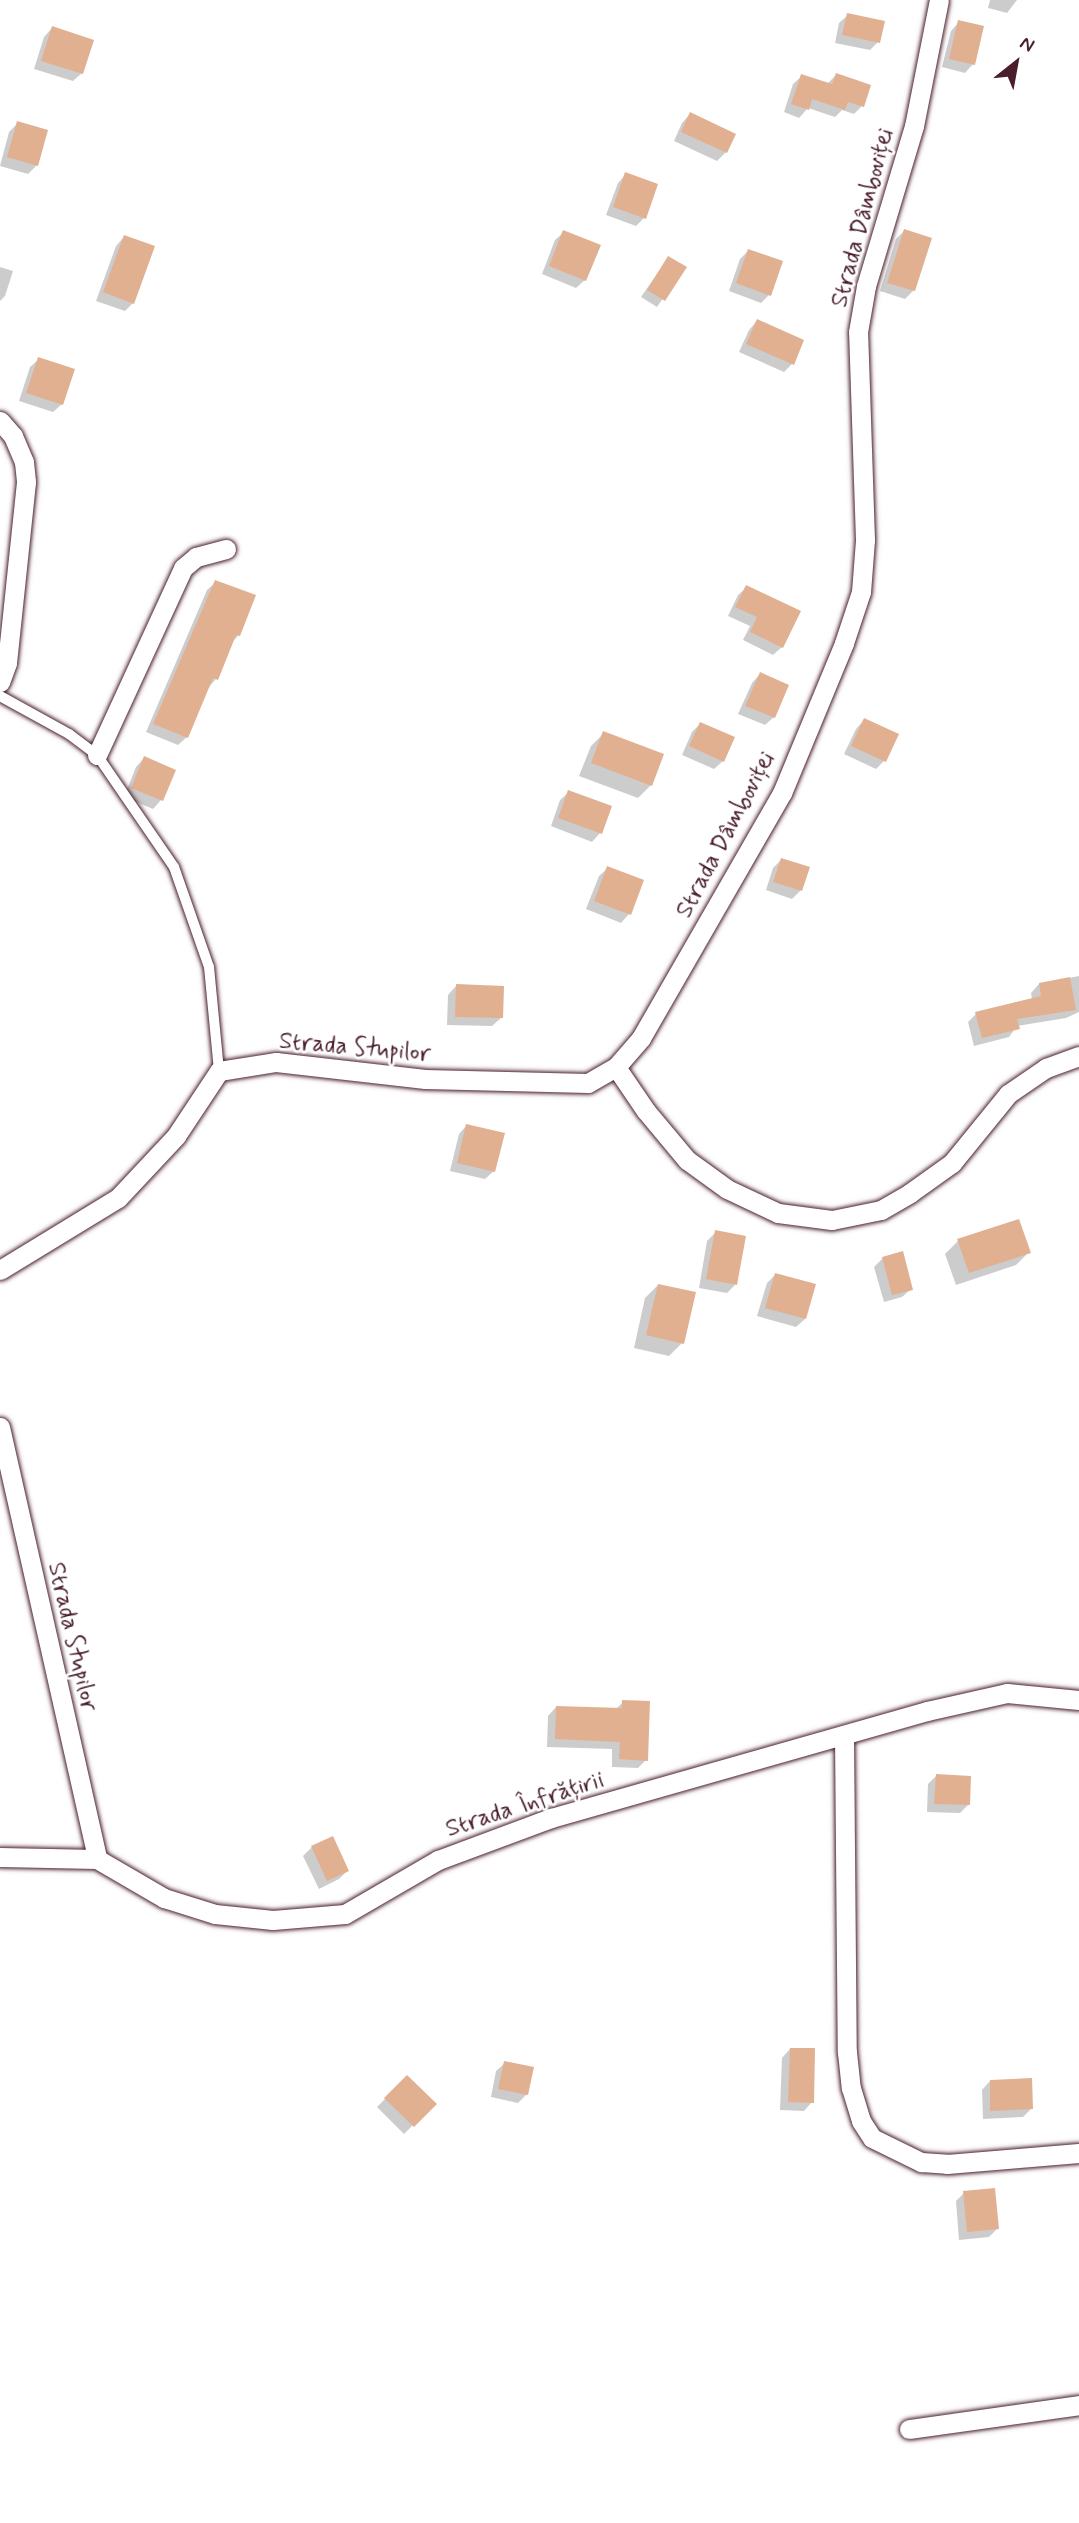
<!DOCTYPE html>
<meta charset="utf-8">
<style>
body{margin:0}
#map{position:relative;width:1079px;height:2523px;overflow:hidden;background:#fff;font-family:Mynerve,sans-serif}
div>[style]{position:absolute}
.shadow>*{inset:0;background:#0003}
.building>*{inset:0;background:#e0b091}
.roads{filter:drop-shadow(0 0 2px #4a1f2b) drop-shadow(0 0 2px #4a1f2b)}
.lane>*{height:10px;margin:-5px;padding:0 5px;transform-origin:5px;border-radius:5px;background:#fff}
.street>*{height:19px;margin:-9.5px;padding:0 9.5px;transform-origin:9.5px;border-radius:9.5px;background:#fff}
span{translate:-50% -50%;white-space:nowrap;text-align:center;line-height:1.15;-webkit-text-stroke:5px #fff;paint-order:stroke}
.street-label{font-size:24px;color:#4a1f2b}
.north{position:absolute;left:981px;top:28px;width:70px;height:70px;-webkit-text-stroke:5px #fff;paint-order:stroke;rotate:31deg;font-size:19px;font-weight:700;line-height:28px;text-align:center;color:#4a1f2b}
.north::after{content:'';display:block;margin:auto;width:24px;height:32px;background:#4a1f2b;clip-path:polygon(50% 0,100% 100%,50% 72%,0 100%)}
</style>
<div id="map">
<div class="shadow">
<div style="clip-path:polygon(990px 0,1017px 0,1007px 13px,988px 8px)"></div>
<div style="clip-path:polygon(848px 15px,878px 42px,870px 50px,835px 43px,839px 23px)"></div>
<div style="clip-path:polygon(959px 22px,973px 64px,965px 73px,942px 67px,951px 31px)"></div>
<div style="clip-path:polygon(52px 28px,82px 73px,73px 81px,34px 69px,44px 37px)"></div>
<div style="clip-path:polygon(836px 75px,862px 106px,854px 114px,842px 110px,835px 117px,808px 108px,799px 118px,784px 112px,793px 84px,802px 76px,827px 84px)"></div>
<div style="clip-path:polygon(690px 114px,726px 152px,717px 161px,674px 141px,682px 123px)"></div>
<div style="clip-path:polygon(18px 123px,37px 165px,28px 174px,0 166px,9px 132px)"></div>
<div style="clip-path:polygon(626px 174px,644px 218px,636px 226px,606px 215px,618px 183px)"></div>
<div style="clip-path:polygon(904px 231px,914px 290px,905px 299px,880px 291px,896px 239px)"></div>
<div style="clip-path:polygon(564px 232px,585px 280px,576px 288px,542px 274px,555px 240px)"></div>
<div style="clip-path:polygon(124px 237px,133px 303px,125px 311px,96px 301px,116px 246px)"></div>
<div style="clip-path:polygon(748px 251px,769px 295px,761px 303px,729px 291px,740px 259px)"></div>
<div style="clip-path:polygon(668px 258px,684px 268px,657px 307px,641px 297px)"></div>
<div style="clip-path:polygon(0 267px,13px 271px,5px 296px,0 301px)"></div>
<div style="clip-path:polygon(757px 321px,792px 364px,784px 372px,739px 352px,749px 330px)"></div>
<div style="clip-path:polygon(39px 359px,62px 404px,53px 412px,19px 401px,30px 367px)"></div>
<div style="clip-path:polygon(216px 582px,239px 635px,231px 643px,216px 679px,208px 688px,187px 737px,178px 745px,146px 732px,207px 590px)"></div>
<div style="clip-path:polygon(747px 587px,782px 647px,773px 655px,743px 640px,750px 626px,728px 616px,738px 595px)"></div>
<div style="clip-path:polygon(760px 674px,774px 717px,765px 725px,738px 714px,752px 683px)"></div>
<div style="clip-path:polygon(864px 720px,884px 761px,876px 769px,844px 754px,856px 729px)"></div>
<div style="clip-path:polygon(700px 724px,723px 761px,714px 769px,682px 755px,692px 732px)"></div>
<div style="clip-path:polygon(604px 733px,651px 785px,638px 798px,579px 776px,591px 746px)"></div>
<div style="clip-path:polygon(144px 758px,174px 771px,161px 800px,153px 809px,124px 797px,136px 767px)"></div>
<div style="clip-path:polygon(569px 792px,600px 833px,592px 842px,551px 826px,560px 800px)"></div>
<div style="clip-path:polygon(781px 860px,808px 868px,800px 891px,792px 899px,766px 890px,773px 868px)"></div>
<div style="clip-path:polygon(608px 868px,629px 914px,621px 923px,586px 909px,599px 876px)"></div>
<div style="clip-path:polygon(1079px 976px,1079px 1012px,1066px 1018px,1017px 1026px,1009px 1037px,974px 1046px,968px 1022px,976px 1014px,1032px 999px,1031px 993px,1039px 984px)"></div>
<div style="clip-path:polygon(456px 986px,501px 1018px,492px 1026px,447px 1025px,448px 995px)"></div>
<div style="clip-path:polygon(467px 1125px,494px 1171px,485px 1179px,450px 1171px,459px 1134px)"></div>
<div style="clip-path:polygon(716px 1232px,735px 1285px,727px 1293px,699px 1288px,707px 1241px)"></div>
<div style="clip-path:polygon(958px 1241px,1029px 1252px,1016px 1265px,956px 1285px,945px 1254px)"></div>
<div style="clip-path:polygon(883px 1258px,911px 1289px,902px 1297px,884px 1302px,874px 1267px)"></div>
<div style="clip-path:polygon(775px 1275px,805px 1319px,796px 1327px,757px 1316px,767px 1283px)"></div>
<div style="clip-path:polygon(658px 1285px,682px 1343px,669px 1356px,634px 1348px,645px 1298px)"></div>
<div style="clip-path:polygon(623px 1702px,646px 1760px,638px 1768px,612px 1767px,612px 1749px,547px 1747px,548px 1716px,556px 1707px,615px 1710px)"></div>
<div style="clip-path:polygon(936px 1776px,968px 1805px,960px 1813px,927px 1812px,928px 1784px)"></div>
<div style="clip-path:polygon(312px 1847px,347px 1871px,339px 1879px,319px 1889px,303px 1856px)"></div>
<div style="clip-path:polygon(790px 2049px,812px 2102px,804px 2111px,780px 2110px,782px 2058px)"></div>
<div style="clip-path:polygon(505px 2063px,527px 2094px,518px 2103px,491px 2097px,496px 2071px)"></div>
<div style="clip-path:polygon(407px 2077px,434px 2104px,404px 2134px,377px 2107px)"></div>
<div style="clip-path:polygon(990px 2081px,1031px 2109px,1023px 2117px,983px 2119px,982px 2090px)"></div>
<div style="clip-path:polygon(964px 2193px,997px 2229px,989px 2237px,959px 2240px,956px 2201px)"></div>
</div>
<div class="building">
<div style="clip-path:polygon(847px 13px,885px 21px,880px 43px,842px 35px)"></div>
<div style="clip-path:polygon(958px 20px,984px 26px,975px 65px,949px 59px)"></div>
<div style="clip-path:polygon(52px 26px,94px 40px,83px 74px,41px 61px)"></div>
<div style="clip-path:polygon(836px 73px,871px 85px,864px 107px,848px 102px,845px 110px,812px 99px,809px 110px,791px 104px,801px 74px,832px 84px)"></div>
<div style="clip-path:polygon(690px 112px,736px 134px,727px 153px,681px 132px)"></div>
<div style="clip-path:polygon(17px 121px,48px 130px,38px 166px,7px 157px)"></div>
<div style="clip-path:polygon(625px 172px,658px 184px,646px 219px,613px 207px)"></div>
<div style="clip-path:polygon(904px 229px,932px 238px,915px 291px,887px 283px)"></div>
<div style="clip-path:polygon(563px 230px,601px 245px,586px 281px,549px 266px)"></div>
<div style="clip-path:polygon(124px 235px,155px 246px,134px 304px,103px 292px)"></div>
<div style="clip-path:polygon(748px 249px,783px 261px,771px 296px,736px 283px)"></div>
<div style="clip-path:polygon(668px 256px,687px 267px,665px 301px,647px 290px)"></div>
<div style="clip-path:polygon(757px 319px,804px 340px,794px 365px,746px 344px)"></div>
<div style="clip-path:polygon(38px 357px,75px 369px,63px 405px,26px 393px)"></div>
<div style="clip-path:polygon(215px 580px,256px 595px,240px 636px,236px 635px,218px 680px,213px 678px,188px 738px,153px 724px)"></div>
<div style="clip-path:polygon(746px 585px,801px 611px,783px 648px,750px 632px,757px 617px,735px 607px)"></div>
<div style="clip-path:polygon(760px 672px,789px 685px,775px 718px,745px 706px)"></div>
<div style="clip-path:polygon(864px 718px,899px 734px,886px 762px,851px 746px)"></div>
<div style="clip-path:polygon(700px 722px,735px 737px,724px 762px,689px 746px)"></div>
<div style="clip-path:polygon(603px 731px,664px 754px,652px 786px,591px 763px)"></div>
<div style="clip-path:polygon(144px 756px,176px 770px,163px 801px,131px 788px)"></div>
<div style="clip-path:polygon(568px 790px,612px 806px,602px 834px,558px 818px)"></div>
<div style="clip-path:polygon(781px 858px,810px 867px,802px 891px,773px 882px)"></div>
<div style="clip-path:polygon(607px 866px,644px 880px,631px 915px,594px 901px)"></div>
<div style="clip-path:polygon(1070px 977px,1076px 1010px,1017px 1019px,1020px 1029px,982px 1038px,975px 1012px,1041px 996px,1039px 983px)"></div>
<div style="clip-path:polygon(456px 984px,504px 986px,503px 1018px,455px 1017px)"></div>
<div style="clip-path:polygon(466px 1124px,505px 1133px,495px 1172px,457px 1163px)"></div>
<div style="clip-path:polygon(1019px 1219px,1031px 1253px,969px 1273px,957px 1239px)"></div>
<div style="clip-path:polygon(715px 1230px,746px 1236px,737px 1285px,706px 1279px)"></div>
<div style="clip-path:polygon(903px 1251px,913px 1290px,892px 1295px,882px 1257px)"></div>
<div style="clip-path:polygon(775px 1273px,816px 1284px,806px 1319px,765px 1308px)"></div>
<div style="clip-path:polygon(658px 1284px,696px 1292px,684px 1344px,646px 1335px)"></div>
<div style="clip-path:polygon(622px 1700px,650px 1701px,648px 1761px,619px 1759px,620px 1742px,555px 1739px,556px 1706px,622px 1708px)"></div>
<div style="clip-path:polygon(936px 1774px,971px 1776px,970px 1805px,934px 1804px)"></div>
<div style="clip-path:polygon(333px 1836px,349px 1871px,327px 1881px,311px 1846px)"></div>
<div style="clip-path:polygon(790px 2048px,815px 2048px,814px 2103px,788px 2102px)"></div>
<div style="clip-path:polygon(504px 2061px,534px 2067px,528px 2095px,498px 2089px)"></div>
<div style="clip-path:polygon(407px 2075px,437px 2104px,414px 2127px,384px 2098px)"></div>
<div style="clip-path:polygon(1032px 2078px,1033px 2109px,990px 2111px,990px 2080px)"></div>
<div style="clip-path:polygon(995px 2188px,999px 2229px,967px 2232px,963px 2191px)"></div>
</div>
<div class="roads">
<div class="lane">
<div style="left:0;top:696px;width:79px;rotate:28.8deg"></div>
<div style="left:69px;top:734px;width:35px;rotate:37deg"></div>
<div style="left:97px;top:755px;width:136px;rotate:55.5deg"></div>
<div style="left:174px;top:867px;width:106px;rotate:70.7deg"></div>
<div style="left:209px;top:967px;width:104px;rotate:84.5deg"></div>
</div>
<div class="street">
<div style="left:0;top:421px;width:20px;rotate:49deg"></div>
<div style="left:13px;top:436px;width:28px;rotate:67deg"></div>
<div style="left:24px;top:462px;width:20px;rotate:84deg"></div>
<div style="left:26px;top:482px;width:182px;rotate:96deg"></div>
<div style="left:7px;top:663px;width:20px;rotate:110deg"></div>
<div style="left:97px;top:755px;width:206px;rotate:-65.3deg"></div>
<div style="left:183px;top:568px;width:17px;rotate:-40deg"></div>
<div style="left:196px;top:557px;width:31px;rotate:-15deg"></div>
<div style="left:616px;top:1067px;width:53px;rotate:55.7deg"></div>
<div style="left:646px;top:1111px;width:64px;rotate:50.1deg"></div>
<div style="left:687px;top:1160px;width:49px;rotate:35.9deg"></div>
<div style="left:727px;top:1189px;width:56px;rotate:25.2deg"></div>
<div style="left:778px;top:1213px;width:54px;rotate:7.4deg"></div>
<div style="left:832px;top:1220px;width:50px;rotate:-11.5deg"></div>
<div style="left:881px;top:1210px;width:34px;rotate:-30deg"></div>
<div style="left:910px;top:1193px;width:52px;rotate:-35.5deg"></div>
<div style="left:952px;top:1163px;width:89px;rotate:-50.9deg"></div>
<div style="left:1008px;top:1094px;width:46px;rotate:-34.4deg"></div>
<div style="left:1046px;top:1068px;width:35px;rotate:-20deg"></div>
<div style="left:0;top:1270px;width:138px;rotate:-31.4deg"></div>
<div style="left:118px;top:1198px;width:85px;rotate:-46.9deg"></div>
<div style="left:176px;top:1136px;width:78px;rotate:-56.5deg"></div>
<div style="left:219px;top:1071px;width:58px;rotate:-9deg"></div>
<div style="left:276px;top:1062px;width:150px;rotate:6.5deg"></div>
<div style="left:425px;top:1079px;width:163px;rotate:1.4deg"></div>
<div style="left:588px;top:1083px;width:32px;rotate:-30deg"></div>
<div style="left:616px;top:1067px;width:38px;rotate:-49deg"></div>
<div style="left:641px;top:1038px;width:283px;rotate:-60.1deg"></div>
<div style="left:782px;top:793px;width:162px;rotate:-67.5deg"></div>
<div style="left:844px;top:643px;width:54px;rotate:-71.6deg"></div>
<div style="left:861px;top:592px;width:52px;rotate:-85.6deg"></div>
<div style="left:865px;top:540px;width:208px;rotate:-91.9deg"></div>
<div style="left:858px;top:332px;width:47px;rotate:-80.1deg"></div>
<div style="left:866px;top:286px;width:167px;rotate:-73.3deg"></div>
<div style="left:914px;top:126px;width:128px;rotate:-78.8deg"></div>
<div style="left:0;top:1427px;width:443px;rotate:77.3deg"></div>
<div style="left:844px;top:1735px;width:317px;rotate:89.5deg"></div>
<div style="left:847px;top:2052px;width:36px;rotate:84deg"></div>
<div style="left:851px;top:2088px;width:34px;rotate:73deg"></div>
<div style="left:861px;top:2121px;width:20px;rotate:57deg"></div>
<div style="left:872px;top:2138px;width:55px;rotate:26.1deg"></div>
<div style="left:921px;top:2162px;width:26px;rotate:4deg"></div>
<div style="left:947px;top:2164px;width:132px;rotate:-4.8deg"></div>
<div style="left:0;top:1857px;width:97px;rotate:1.2deg"></div>
<div style="left:97px;top:1859px;width:78px;rotate:30.2deg"></div>
<div style="left:164px;top:1898px;width:53px;rotate:17.4deg"></div>
<div style="left:215px;top:1914px;width:58px;rotate:5.9deg"></div>
<div style="left:273px;top:1920px;width:72px;rotate:-4.8deg"></div>
<div style="left:345px;top:1914px;width:108px;rotate:-30.1deg"></div>
<div style="left:438px;top:1860px;width:121px;rotate:-20.4deg"></div>
<div style="left:551px;top:1818px;width:391px;rotate:-15.9deg"></div>
<div style="left:927px;top:1711px;width:82px;rotate:-12.7deg"></div>
<div style="left:1007px;top:1693px;width:72px;rotate:5.6deg"></div>
<div style="left:909px;top:2429px;width:172px;rotate:-8deg"></div>
</div>
</div>
<div class="street-label">
<span style="left:863px;top:218px;rotate:-75deg">Strada Dâmboviței</span>
<span style="left:726px;top:835px;rotate:-62deg">Strada Dâmboviței</span>
<span style="left:355px;top:1048px;rotate:5deg">Strada Stupilor</span>
<span style="left:72px;top:1637px;rotate:77deg">Strada Stupilor</span>
<span style="left:525px;top:1805px;rotate:-18deg">Strada Înfrățirii</span>
</div>
<div class="north">N</div>
</div>
